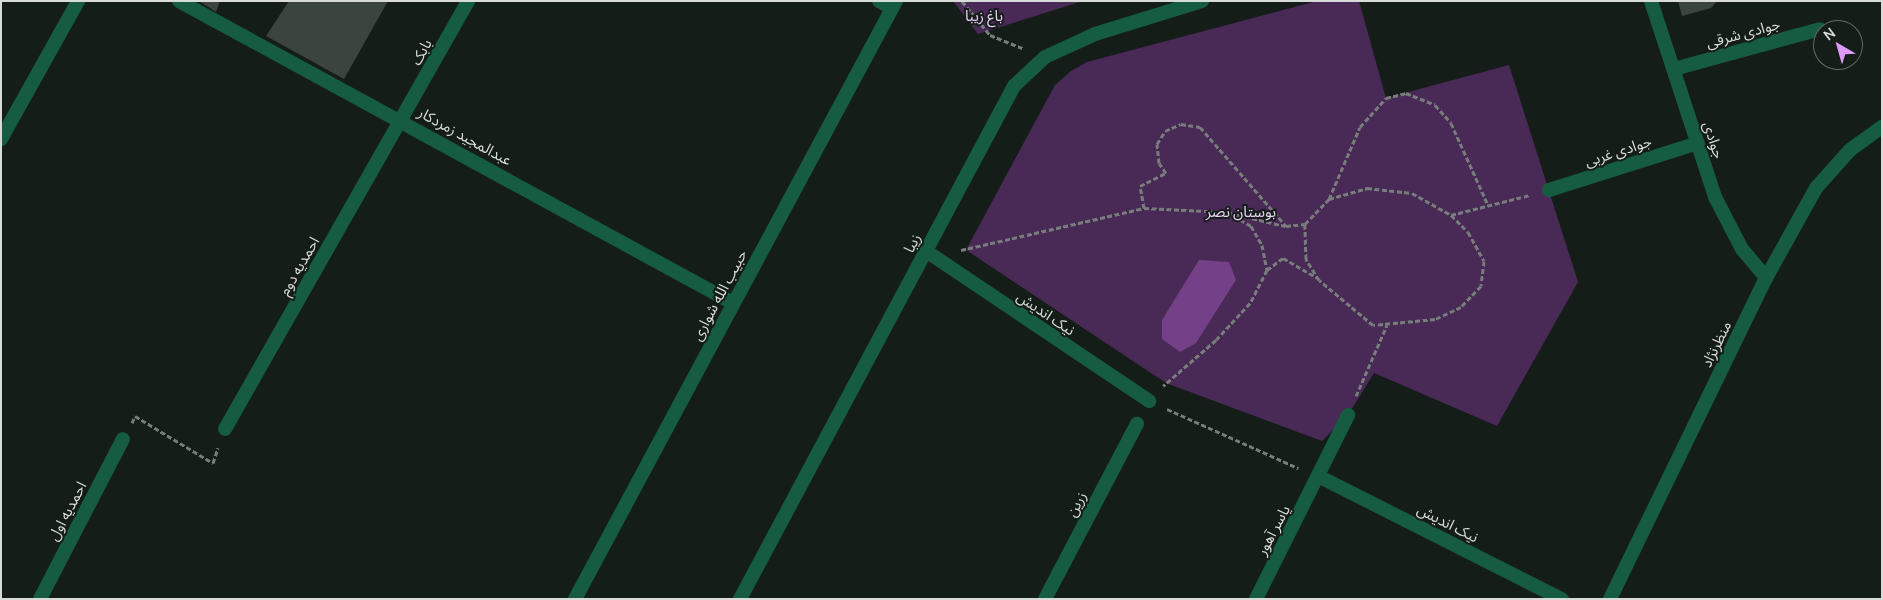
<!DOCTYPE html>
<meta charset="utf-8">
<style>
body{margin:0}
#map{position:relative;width:1883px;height:600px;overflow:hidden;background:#151d19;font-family:Manrope,"Noto Sans Arabic",sans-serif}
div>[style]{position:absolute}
.green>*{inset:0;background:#492955}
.water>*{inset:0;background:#744087}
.building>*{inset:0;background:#3c4440}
.path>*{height:3px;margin-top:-1.5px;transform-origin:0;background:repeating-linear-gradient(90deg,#777d7a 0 5px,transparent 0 7.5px)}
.minor>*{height:14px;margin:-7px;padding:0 7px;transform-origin:7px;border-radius:7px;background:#165c41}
.tertiary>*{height:14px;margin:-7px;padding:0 7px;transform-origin:7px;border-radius:7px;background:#165c41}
span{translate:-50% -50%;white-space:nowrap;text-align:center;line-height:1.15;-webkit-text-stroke:4px #151d19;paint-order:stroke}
.park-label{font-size:15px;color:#ebcff7}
.street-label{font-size:15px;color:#d7dcd9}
.frame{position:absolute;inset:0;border:2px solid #d7dcd9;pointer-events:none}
.north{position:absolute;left:1813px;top:20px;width:50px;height:50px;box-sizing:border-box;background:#151d19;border:1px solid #636966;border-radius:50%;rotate:322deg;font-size:14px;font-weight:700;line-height:20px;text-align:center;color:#d7dcd9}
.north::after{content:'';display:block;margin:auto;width:18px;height:22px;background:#db99f5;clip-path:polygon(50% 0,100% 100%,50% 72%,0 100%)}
</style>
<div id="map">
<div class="green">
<div style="clip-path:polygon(953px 1px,1083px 1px,978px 34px)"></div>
<div style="clip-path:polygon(1317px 1px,1359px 1px,1386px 98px,1509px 65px,1578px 282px,1497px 426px,1374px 373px,1348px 415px,1322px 441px,1166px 383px,966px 250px,1055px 85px,1071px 71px,1087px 62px)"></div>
</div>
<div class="water">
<div style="clip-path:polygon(1199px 260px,1229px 262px,1236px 280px,1196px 343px,1180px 352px,1162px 339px,1162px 320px)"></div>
</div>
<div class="building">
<div style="clip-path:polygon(199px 1px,220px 1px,216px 12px)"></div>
<div style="clip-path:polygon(289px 1px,388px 1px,344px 79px,266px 36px)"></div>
<div style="clip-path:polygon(1678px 1px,1717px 1px,1711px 8px,1682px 16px)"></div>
</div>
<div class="path">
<div style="left:962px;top:1px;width:44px;rotate:50.5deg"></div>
<div style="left:990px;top:35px;width:35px;rotate:22deg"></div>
<div style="left:1329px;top:199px;width:78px;rotate:-66.7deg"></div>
<div style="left:1360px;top:127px;width:39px;rotate:-48deg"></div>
<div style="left:1386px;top:98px;width:21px;rotate:-14deg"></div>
<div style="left:1406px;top:93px;width:31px;rotate:22deg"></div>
<div style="left:1435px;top:105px;width:24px;rotate:48deg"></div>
<div style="left:1451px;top:123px;width:90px;rotate:65.7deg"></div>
<div style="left:1144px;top:208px;width:22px;rotate:-100deg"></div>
<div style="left:1140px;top:186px;width:29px;rotate:-27deg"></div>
<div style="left:1166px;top:173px;width:12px;rotate:-125deg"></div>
<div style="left:1159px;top:163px;width:19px;rotate:-96deg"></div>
<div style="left:1157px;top:144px;width:15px;rotate:-58deg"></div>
<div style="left:1165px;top:131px;width:17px;rotate:-24deg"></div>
<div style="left:1181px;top:124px;width:19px;rotate:9deg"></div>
<div style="left:1200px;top:127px;width:131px;rotate:49deg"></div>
<div style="left:1286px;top:226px;width:19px;rotate:-6deg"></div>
<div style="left:1305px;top:224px;width:35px;rotate:-46deg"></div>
<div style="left:1329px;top:199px;width:40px;rotate:-16deg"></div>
<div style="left:1367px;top:188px;width:45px;rotate:6.3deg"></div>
<div style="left:1412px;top:193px;width:45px;rotate:29.4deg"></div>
<div style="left:1451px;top:215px;width:24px;rotate:45deg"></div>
<div style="left:1468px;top:232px;width:33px;rotate:61deg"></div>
<div style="left:1484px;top:261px;width:25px;rotate:97deg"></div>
<div style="left:1481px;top:286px;width:29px;rotate:134deg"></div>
<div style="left:1461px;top:307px;width:29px;rotate:155deg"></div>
<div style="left:1435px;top:319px;width:62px;rotate:174.5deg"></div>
<div style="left:1373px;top:325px;width:70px;rotate:-140.2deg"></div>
<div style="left:1319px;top:280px;width:25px;rotate:-122deg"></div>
<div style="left:1306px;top:259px;width:35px;rotate:-92deg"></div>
<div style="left:1230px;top:213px;width:57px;rotate:13.3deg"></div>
<div style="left:1451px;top:215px;width:81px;rotate:-14.2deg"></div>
<div style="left:961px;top:250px;width:188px;rotate:-12.9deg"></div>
<div style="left:1144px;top:208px;width:83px;rotate:2.8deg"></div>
<div style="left:1227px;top:212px;width:28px;rotate:30deg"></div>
<div style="left:1251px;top:226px;width:22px;rotate:60deg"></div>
<div style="left:1262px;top:245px;width:25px;rotate:79deg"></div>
<div style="left:1267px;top:270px;width:37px;rotate:117deg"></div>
<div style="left:1250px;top:303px;width:50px;rotate:132.6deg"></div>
<div style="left:1216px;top:340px;width:70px;rotate:139deg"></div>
<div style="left:1267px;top:270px;width:20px;rotate:-37deg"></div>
<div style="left:1283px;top:258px;width:39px;rotate:30deg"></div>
<div style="left:1356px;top:396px;width:77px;rotate:-66.4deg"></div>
<div style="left:1167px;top:409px;width:144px;rotate:24.2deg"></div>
<div style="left:132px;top:423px;width:8px;rotate:-67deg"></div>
<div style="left:135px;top:416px;width:91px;rotate:31.1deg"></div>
<div style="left:213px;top:463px;width:16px;rotate:-72deg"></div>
</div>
<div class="minor">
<div style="left:179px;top:1px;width:631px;rotate:28.6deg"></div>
<div style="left:879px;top:1px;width:15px;rotate:28deg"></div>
<div style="left:1651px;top:1px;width:206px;rotate:71.9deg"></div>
<div style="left:1715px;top:197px;width:59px;rotate:62.6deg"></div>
<div style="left:1742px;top:249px;width:38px;rotate:50deg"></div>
<div style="left:1674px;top:69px;width:151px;rotate:-15.3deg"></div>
<div style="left:1px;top:139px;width:158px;rotate:-60.8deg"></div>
<div style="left:1549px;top:190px;width:156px;rotate:-17.5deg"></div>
<div style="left:926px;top:251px;width:269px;rotate:33.9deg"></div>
<div style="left:225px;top:429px;width:492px;rotate:-60.4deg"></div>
<div style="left:1320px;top:477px;width:271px;rotate:26.8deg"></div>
<div style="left:40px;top:599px;width:180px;rotate:-62.6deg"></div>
<div style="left:575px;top:599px;width:679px;rotate:-61.77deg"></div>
<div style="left:1045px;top:599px;width:198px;rotate:-62.3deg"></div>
<div style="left:1256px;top:599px;width:206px;rotate:-63.4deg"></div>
</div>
<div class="tertiary">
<div style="left:740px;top:599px;width:582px;rotate:-61.89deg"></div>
<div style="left:1014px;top:86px;width:42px;rotate:-43.1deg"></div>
<div style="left:1045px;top:57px;width:55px;rotate:-24.7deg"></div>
<div style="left:1095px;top:34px;width:112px;rotate:-17.1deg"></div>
<div style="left:1610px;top:599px;width:357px;rotate:-64.1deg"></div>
<div style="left:1766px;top:278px;width:103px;rotate:-60.9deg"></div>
<div style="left:1816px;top:188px;width:51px;rotate:-48.2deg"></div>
<div style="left:1850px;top:150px;width:39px;rotate:-36deg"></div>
</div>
<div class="park-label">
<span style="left:984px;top:16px">باغ زیبا</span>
<span style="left:1241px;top:212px">بوستان نصر</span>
</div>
<div class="street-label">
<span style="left:1743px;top:33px;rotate:-15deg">جوادی شرقی</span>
<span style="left:421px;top:52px;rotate:-61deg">بابک</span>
<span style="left:465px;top:136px;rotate:29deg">عبدالمجید زمردکار</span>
<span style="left:1714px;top:140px;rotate:72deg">جوادی</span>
<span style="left:1618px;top:151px;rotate:-18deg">جوادی غربی</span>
<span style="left:912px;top:243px;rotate:-62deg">زیبا</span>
<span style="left:299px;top:266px;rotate:-60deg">احمدیه دوم</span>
<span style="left:719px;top:295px;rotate:-62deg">حبیب الله شواری</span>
<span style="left:1046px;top:313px;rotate:34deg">نیک اندیش</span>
<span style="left:1716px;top:344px;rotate:-64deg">منظرنژاد</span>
<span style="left:1076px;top:504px;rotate:-62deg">زرین</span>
<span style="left:67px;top:511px;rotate:-62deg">احمدیه اول</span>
<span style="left:1448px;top:523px;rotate:27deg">نیک اندیش</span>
<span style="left:1273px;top:530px;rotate:-62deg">یاسر آهور</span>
</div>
<div class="frame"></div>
<div class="north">N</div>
</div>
